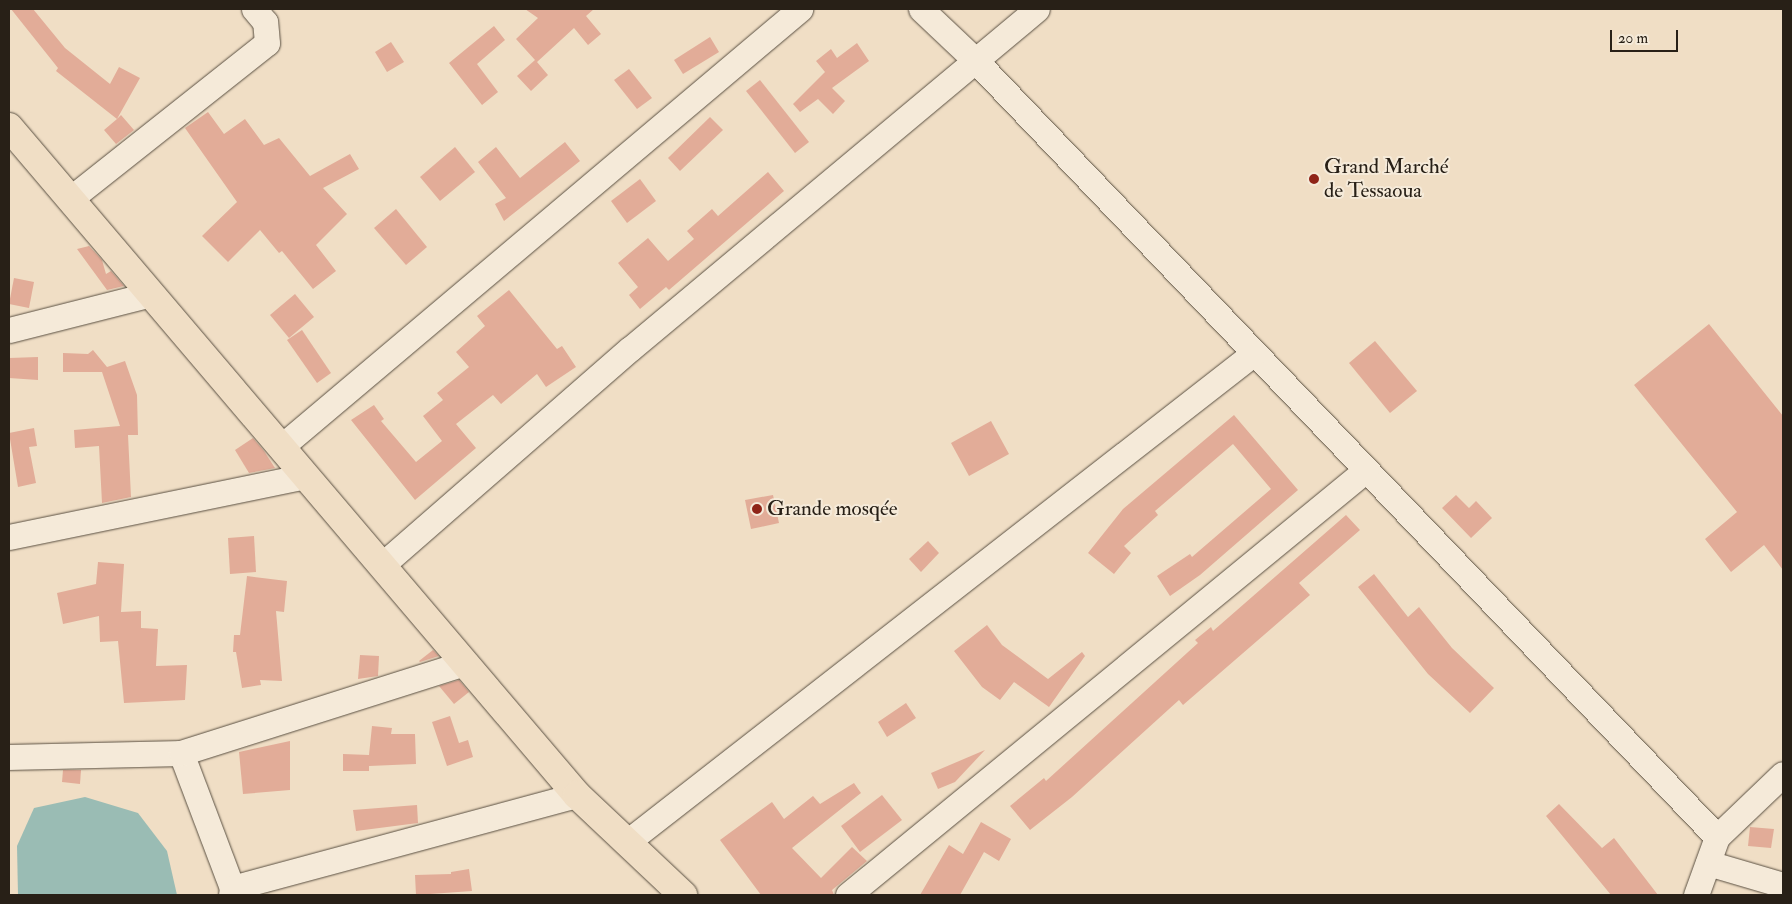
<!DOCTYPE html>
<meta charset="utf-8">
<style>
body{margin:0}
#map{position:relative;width:1792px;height:904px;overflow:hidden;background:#f0dec5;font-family:"IM FELL Double Pica",serif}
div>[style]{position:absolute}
.water>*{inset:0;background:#9abcb4}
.building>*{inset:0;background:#e2ac98}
.roads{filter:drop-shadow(0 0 1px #5a5042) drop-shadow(0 0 1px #5a5042)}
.minor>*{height:25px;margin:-12.5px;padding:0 12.5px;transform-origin:12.5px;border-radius:12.5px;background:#f5ead9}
.highway>*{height:28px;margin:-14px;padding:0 14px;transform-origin:14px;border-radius:14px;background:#f0dec5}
.dots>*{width:14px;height:14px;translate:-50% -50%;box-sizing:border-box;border:2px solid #f5ead9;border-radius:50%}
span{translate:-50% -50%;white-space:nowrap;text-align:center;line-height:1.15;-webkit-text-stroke:4px #f5ead9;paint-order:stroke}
.poi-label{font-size:21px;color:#282017}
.left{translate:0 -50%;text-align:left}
.frame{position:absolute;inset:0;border:10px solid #282017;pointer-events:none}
.scale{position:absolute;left:1610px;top:30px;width:68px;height:22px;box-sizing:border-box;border:2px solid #282017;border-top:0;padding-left:6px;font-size:15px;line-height:18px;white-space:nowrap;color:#282017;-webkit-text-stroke:4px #f5ead9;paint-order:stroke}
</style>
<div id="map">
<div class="water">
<div style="clip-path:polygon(85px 797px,138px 813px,167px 851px,177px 895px,18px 895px,17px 846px,34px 808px)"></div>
</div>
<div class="building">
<div style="clip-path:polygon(11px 9px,33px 9px,65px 48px,110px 84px,119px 67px,140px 78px,117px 119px,121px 115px,134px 130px,116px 144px,104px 130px,117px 119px,56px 71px,58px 68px)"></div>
<div style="clip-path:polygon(525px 9px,594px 9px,586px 16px,601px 34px,588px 45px,574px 28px,537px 62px,548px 75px,531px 91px,517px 76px,535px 60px,516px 39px,538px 18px)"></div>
<div style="clip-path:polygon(494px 26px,505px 40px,477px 64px,498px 92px,482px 105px,449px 63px)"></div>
<div style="clip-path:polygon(710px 37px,719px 52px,683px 74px,674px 60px)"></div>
<div style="clip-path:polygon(391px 42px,404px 62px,387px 72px,375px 52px)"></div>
<div style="clip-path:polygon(857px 43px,869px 61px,832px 88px,845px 101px,833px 114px,818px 99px,800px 112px,793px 104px,825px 72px,816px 61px,831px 49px,837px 58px)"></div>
<div style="clip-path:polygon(629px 69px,652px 98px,637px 109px,614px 80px)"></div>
<div style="clip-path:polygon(760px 80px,809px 142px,795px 153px,746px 91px)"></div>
<div style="clip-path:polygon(208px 112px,224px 134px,245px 119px,264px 145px,279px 138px,310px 176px,350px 154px,359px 169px,323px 188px,347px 214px,316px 245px,336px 271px,313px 289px,282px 251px,279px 253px,260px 230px,228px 262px,202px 236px,237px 202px,185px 128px)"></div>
<div style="clip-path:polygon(710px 117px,723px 130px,680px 171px,668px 158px)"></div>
<div style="clip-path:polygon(565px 142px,580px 161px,504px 221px,495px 204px,506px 198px,478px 162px,496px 147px,520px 178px)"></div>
<div style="clip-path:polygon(455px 147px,475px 172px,440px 201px,420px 177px)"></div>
<div style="clip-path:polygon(768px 172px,784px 191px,669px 290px,666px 287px,640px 309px,629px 295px,638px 287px,618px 263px,648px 238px,668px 261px,694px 239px,687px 231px,712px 209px,718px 216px)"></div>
<div style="clip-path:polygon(640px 179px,656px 201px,627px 223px,611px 201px)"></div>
<div style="clip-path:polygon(396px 209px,427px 247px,406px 265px,374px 228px)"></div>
<div style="clip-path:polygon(89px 246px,102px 260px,106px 274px,111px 271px,124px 286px,107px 290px,77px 249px)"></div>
<div style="clip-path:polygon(14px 278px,34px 282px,29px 308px,9px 304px)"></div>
<div style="clip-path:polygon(509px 290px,557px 349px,562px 346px,576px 367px,546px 387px,537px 374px,501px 404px,493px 395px,456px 424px,476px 448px,415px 500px,351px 420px,374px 405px,384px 419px,381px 421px,416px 462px,442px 441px,423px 416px,443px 400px,437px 393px,469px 367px,456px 352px,485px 326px,477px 316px)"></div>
<div style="clip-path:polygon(295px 294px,314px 317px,289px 338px,270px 315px)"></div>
<div style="clip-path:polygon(1709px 324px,1783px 416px,1783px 570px,1764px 545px,1731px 572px,1705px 539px,1737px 512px,1634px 385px)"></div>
<div style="clip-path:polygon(302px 330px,331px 373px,317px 383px,287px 340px)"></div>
<div style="clip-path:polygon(1375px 341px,1417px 391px,1390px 413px,1349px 363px)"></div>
<div style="clip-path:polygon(93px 350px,107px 367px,125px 361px,137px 395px,138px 435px,128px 435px,131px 497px,102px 503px,99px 446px,75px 448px,74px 430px,120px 426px,102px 372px,63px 372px,63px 353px,88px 354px)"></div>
<div style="clip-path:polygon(38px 357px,38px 380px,9px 378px,9px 358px)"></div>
<div style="clip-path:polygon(1234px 415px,1298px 490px,1200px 575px,1170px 596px,1157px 576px,1190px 554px,1192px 557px,1271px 489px,1233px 444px,1155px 511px,1158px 515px,1124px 546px,1131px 553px,1114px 574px,1088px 553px,1123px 509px)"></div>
<div style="clip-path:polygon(991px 421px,1009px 454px,969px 476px,951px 443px)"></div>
<div style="clip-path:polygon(34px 428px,37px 446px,29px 447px,36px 483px,18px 487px,9px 433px)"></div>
<div style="clip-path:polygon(253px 438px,264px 451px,275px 468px,249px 473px,235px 450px)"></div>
<div style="clip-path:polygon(773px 495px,779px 523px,751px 529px,745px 500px)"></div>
<div style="clip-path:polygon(1456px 495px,1469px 508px,1476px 501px,1492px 518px,1471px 538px,1442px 508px)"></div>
<div style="clip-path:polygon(1346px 515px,1360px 530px,1299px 583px,1310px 595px,1183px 705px,1179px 700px,1072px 797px,1030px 830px,1010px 806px,1044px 778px,1046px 781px,1198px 643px,1195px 640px,1211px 627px,1213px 631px)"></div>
<div style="clip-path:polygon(254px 536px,256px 572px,230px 574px,228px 538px)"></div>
<div style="clip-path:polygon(928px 541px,939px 553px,921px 572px,909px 559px)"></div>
<div style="clip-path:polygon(98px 562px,124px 564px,121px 612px,141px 611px,141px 628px,158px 629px,156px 666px,187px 665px,185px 700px,124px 703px,118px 641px,100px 642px,99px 616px,63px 624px,57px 593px,96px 584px)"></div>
<div style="clip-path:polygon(1374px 574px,1408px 617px,1419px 607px,1452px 648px,1494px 688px,1470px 713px,1428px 674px,1358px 587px)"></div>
<div style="clip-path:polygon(247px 576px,287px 581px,284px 612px,276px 611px,282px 681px,260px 680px,261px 685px,242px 688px,236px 652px,233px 652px,234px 635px,240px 635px)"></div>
<div style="clip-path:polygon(987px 625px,1002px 645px,1048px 679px,1082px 652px,1085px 656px,1049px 707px,1014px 682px,1000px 700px,982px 687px,954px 651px)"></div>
<div style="clip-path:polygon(433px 650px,439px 656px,420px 662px,419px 661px)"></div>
<div style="clip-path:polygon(360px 655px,379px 656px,378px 676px,358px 679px)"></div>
<div style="clip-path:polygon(459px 680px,469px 692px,454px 704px,439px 686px)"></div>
<div style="clip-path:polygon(906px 703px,916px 718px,887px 737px,878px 722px)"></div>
<div style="clip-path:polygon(450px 716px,459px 743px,468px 740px,473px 757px,447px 766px,432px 722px)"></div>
<div style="clip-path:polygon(372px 726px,392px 728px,391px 734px,415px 734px,416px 764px,369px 766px,369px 771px,343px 771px,343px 754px,369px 755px)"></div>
<div style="clip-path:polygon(290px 741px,290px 790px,243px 794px,239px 752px)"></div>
<div style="clip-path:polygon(985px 750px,955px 782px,938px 789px,931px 773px)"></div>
<div style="clip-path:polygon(63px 770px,81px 770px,80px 784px,62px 782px)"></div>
<div style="clip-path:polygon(854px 783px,861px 793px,792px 848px,821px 878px,852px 847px,867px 861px,832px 890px,834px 895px,761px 895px,720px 840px,772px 802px,784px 819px,813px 796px,820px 804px)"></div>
<div style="clip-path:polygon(882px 795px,902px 820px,860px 852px,841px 826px)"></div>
<div style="clip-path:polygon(1559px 804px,1602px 848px,1614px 838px,1658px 895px,1611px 895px,1546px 816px)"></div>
<div style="clip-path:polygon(417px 805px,418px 823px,356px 831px,353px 810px)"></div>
<div style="clip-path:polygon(981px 822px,1011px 839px,999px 861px,984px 852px,960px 895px,920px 895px,949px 845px,963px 854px)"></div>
<div style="clip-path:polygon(1750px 827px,1774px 829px,1771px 848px,1748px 846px)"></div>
<div style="clip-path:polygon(469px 869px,472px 891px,416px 895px,415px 875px,451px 874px,451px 872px)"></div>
</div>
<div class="roads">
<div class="minor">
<div style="left:921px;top:9px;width:74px;rotate:43.4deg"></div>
<div style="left:975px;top:60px;width:1074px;rotate:46.32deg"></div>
<div style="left:70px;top:199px;width:251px;rotate:-38.4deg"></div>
<div style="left:267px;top:43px;width:21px;rotate:-95deg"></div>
<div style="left:265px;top:22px;width:17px;rotate:-130deg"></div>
<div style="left:9px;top:330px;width:146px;rotate:-14.2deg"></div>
<div style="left:282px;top:446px;width:678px;rotate:-40.15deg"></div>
<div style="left:9px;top:537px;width:303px;rotate:-11.6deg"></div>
<div style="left:382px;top:565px;width:329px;rotate:-41.1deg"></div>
<div style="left:630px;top:349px;width:530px;rotate:-39.87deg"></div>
<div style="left:181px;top:753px;width:144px;rotate:69.3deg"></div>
<div style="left:232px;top:888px;width:7px;rotate:98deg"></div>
<div style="left:9px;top:757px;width:172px;rotate:-1.3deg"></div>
<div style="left:181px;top:753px;width:298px;rotate:-17.6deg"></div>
<div style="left:627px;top:842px;width:795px;rotate:-37.95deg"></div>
<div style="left:1708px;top:863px;width:78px;rotate:16.3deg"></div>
<div style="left:232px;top:888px;width:357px;rotate:-15.1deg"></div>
<div style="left:848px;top:895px;width:670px;rotate:-39.37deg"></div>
<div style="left:1696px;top:895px;width:62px;rotate:-70.1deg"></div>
<div style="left:1717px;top:837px;width:91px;rotate:-43.7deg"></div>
</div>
<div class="highway">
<div style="left:9px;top:127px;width:877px;rotate:49.63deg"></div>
<div style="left:577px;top:795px;width:146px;rotate:43.3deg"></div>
</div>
</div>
<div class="dots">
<div style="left:1314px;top:179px;background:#8f2418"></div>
<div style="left:757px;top:509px;background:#8f2418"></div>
</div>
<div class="poi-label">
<span class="left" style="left:1324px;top:179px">Grand Marché<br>de Tessaoua</span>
<span class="left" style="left:767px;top:509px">Grande mosqée</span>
</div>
<div class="frame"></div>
<div class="scale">20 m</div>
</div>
